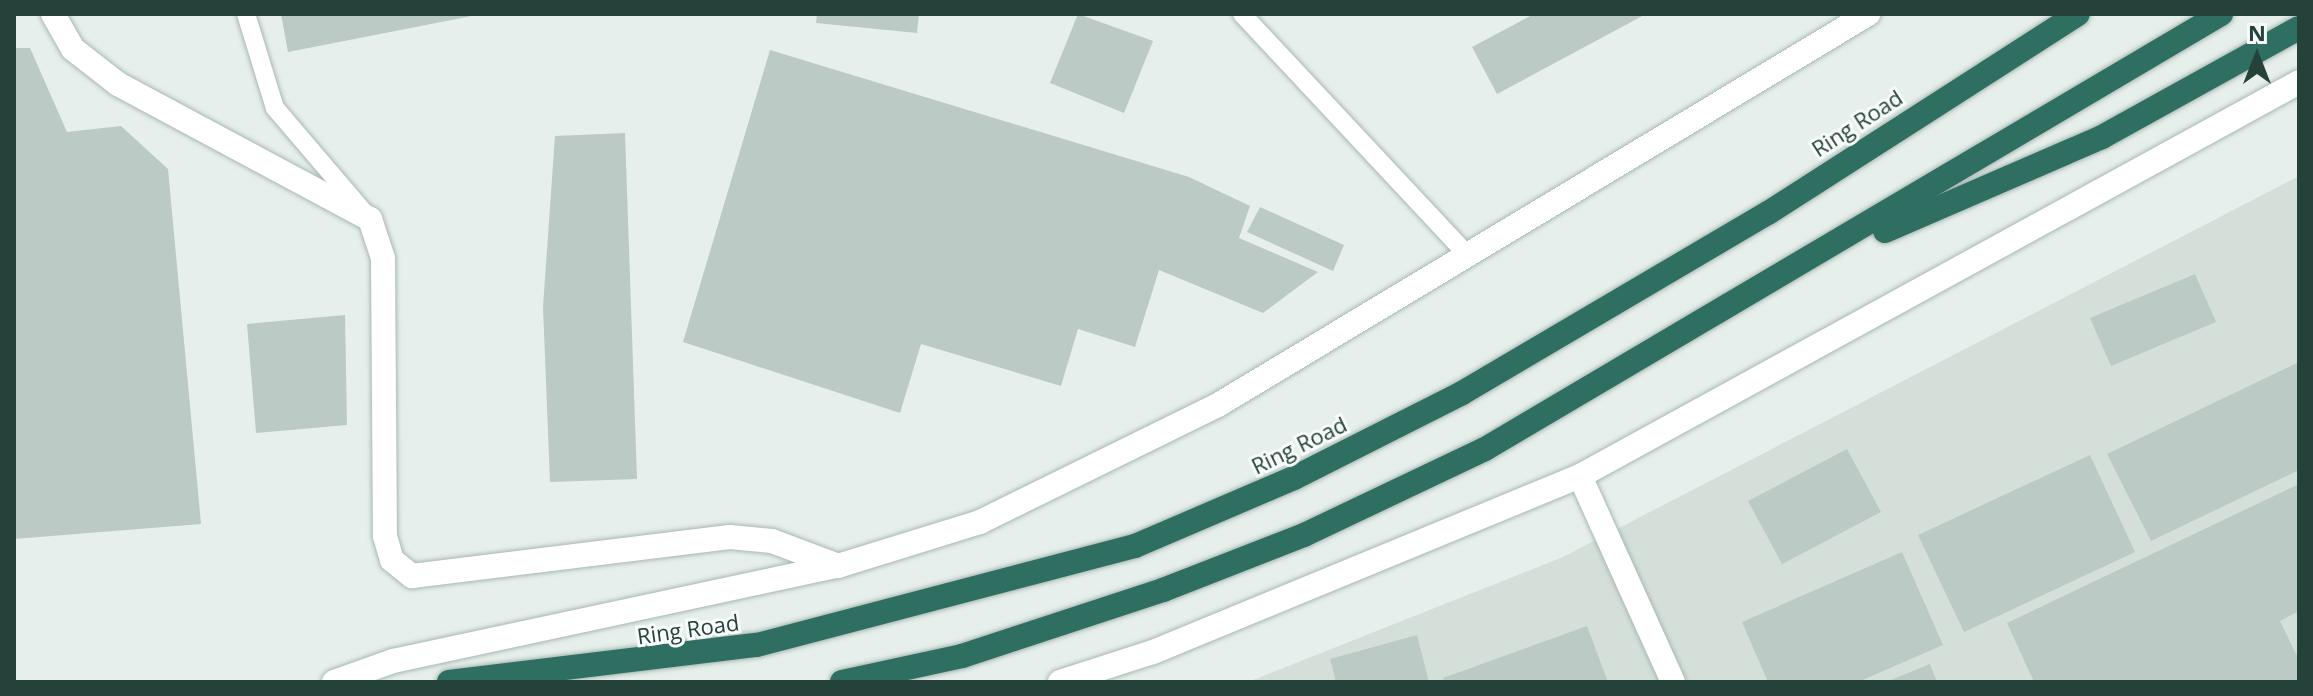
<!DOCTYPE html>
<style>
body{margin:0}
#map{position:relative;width:2313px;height:696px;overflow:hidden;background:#e6efeb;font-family:"Open Sans",sans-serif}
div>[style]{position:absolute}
.built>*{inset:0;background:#d4dfda}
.building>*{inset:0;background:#bbcac4}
.roads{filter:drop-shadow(0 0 2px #a8b8b2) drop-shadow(0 0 2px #a8b8b2)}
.lane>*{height:18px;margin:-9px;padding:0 9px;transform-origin:9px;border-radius:9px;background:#fff}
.street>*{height:24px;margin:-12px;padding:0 12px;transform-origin:12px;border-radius:12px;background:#fff}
.secondary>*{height:24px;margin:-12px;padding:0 12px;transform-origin:12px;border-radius:12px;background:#fff}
.highway>*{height:24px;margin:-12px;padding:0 12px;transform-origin:12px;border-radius:12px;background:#2f6f62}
span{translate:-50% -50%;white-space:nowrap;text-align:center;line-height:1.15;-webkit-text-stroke:6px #f7fbf9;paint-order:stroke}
.street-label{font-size:22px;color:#24423a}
.frame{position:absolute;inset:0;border:16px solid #24423a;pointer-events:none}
.north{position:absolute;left:2217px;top:16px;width:80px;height:80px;-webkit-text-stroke:6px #f7fbf9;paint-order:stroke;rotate:0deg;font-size:22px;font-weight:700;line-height:32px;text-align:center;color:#24423a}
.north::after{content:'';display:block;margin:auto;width:28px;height:36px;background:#24423a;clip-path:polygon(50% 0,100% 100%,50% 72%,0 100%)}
</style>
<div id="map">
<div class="built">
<div style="clip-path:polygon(2299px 176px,2299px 682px,1248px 682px,1563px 557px)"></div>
</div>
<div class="building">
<div style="clip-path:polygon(281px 14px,477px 14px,477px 15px,288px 52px)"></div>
<div style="clip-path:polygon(817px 14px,919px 14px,917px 33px,816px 23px)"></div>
<div style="clip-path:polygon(1078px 14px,1153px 41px,1124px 113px,1050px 83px)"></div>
<div style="clip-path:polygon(1534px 14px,1646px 14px,1497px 94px,1472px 47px)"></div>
<div style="clip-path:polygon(14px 48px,30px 48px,67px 132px,121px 126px,168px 169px,201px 524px,14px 539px)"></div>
<div style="clip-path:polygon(770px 50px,1189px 177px,1250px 206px,1239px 238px,1318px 272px,1263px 313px,1159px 270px,1135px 347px,1078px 329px,1061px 386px,921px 344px,900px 413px,683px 342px)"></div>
<div style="clip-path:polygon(625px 133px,637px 479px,550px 482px,543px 307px,555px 136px)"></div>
<div style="clip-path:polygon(1260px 207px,1344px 245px,1333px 271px,1247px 232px)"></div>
<div style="clip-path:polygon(2195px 274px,2216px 322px,2111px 366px,2090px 318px)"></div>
<div style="clip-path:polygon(345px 315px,347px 425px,256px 433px,247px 324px)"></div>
<div style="clip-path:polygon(2297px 363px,2299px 470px,2151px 541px,2107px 454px)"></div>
<div style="clip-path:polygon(1847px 449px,1881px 512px,1782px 564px,1748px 501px)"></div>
<div style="clip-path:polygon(2090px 455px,2135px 552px,1964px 632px,1918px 535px)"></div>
<div style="clip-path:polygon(2299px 484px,2299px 611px,2280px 621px,2299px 660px,2299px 682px,2034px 682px,2007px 623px)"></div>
<div style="clip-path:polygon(1902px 552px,1943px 645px,1858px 682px,1768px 682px,1742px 622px)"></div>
<div style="clip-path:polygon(1587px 626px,1608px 682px,1444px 682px,1443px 678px)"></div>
<div style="clip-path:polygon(1417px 635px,1429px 682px,1336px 682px,1330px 659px)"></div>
<div style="clip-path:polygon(1930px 664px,1937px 682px,1886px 682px)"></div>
</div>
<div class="roads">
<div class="lane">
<div style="left:246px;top:14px;width:98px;rotate:72.9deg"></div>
<div style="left:275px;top:108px;width:135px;rotate:49.5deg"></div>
<div style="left:1242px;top:14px;width:328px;rotate:46.9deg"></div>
</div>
<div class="street">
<div style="left:53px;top:14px;width:40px;rotate:60.3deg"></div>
<div style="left:73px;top:49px;width:57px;rotate:37.9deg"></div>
<div style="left:118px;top:84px;width:286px;rotate:28.2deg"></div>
<div style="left:370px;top:219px;width:41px;rotate:71.6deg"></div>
<div style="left:383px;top:258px;width:278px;rotate:89.6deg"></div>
<div style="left:385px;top:536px;width:25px;rotate:74deg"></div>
<div style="left:392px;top:560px;width:26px;rotate:39deg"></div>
<div style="left:412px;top:576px;width:320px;rotate:-7deg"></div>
<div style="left:730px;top:537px;width:42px;rotate:5.4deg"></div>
<div style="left:772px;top:541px;width:71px;rotate:20.7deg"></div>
<div style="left:1580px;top:476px;width:226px;rotate:65.7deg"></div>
</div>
<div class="secondary">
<div style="left:334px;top:682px;width:63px;rotate:-19.6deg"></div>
<div style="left:393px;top:661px;width:455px;rotate:-12.1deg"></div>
<div style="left:838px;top:566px;width:149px;rotate:-17.2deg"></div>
<div style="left:980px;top:522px;width:265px;rotate:-26.2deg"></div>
<div style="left:1218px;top:405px;width:759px;rotate:-31.03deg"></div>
<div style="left:1060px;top:682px;width:98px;rotate:-17.9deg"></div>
<div style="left:1153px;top:652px;width:462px;rotate:-22.4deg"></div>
<div style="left:1580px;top:476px;width:820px;rotate:-28.72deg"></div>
</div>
<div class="highway">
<div style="left:1885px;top:231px;width:236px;rotate:-23.4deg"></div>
<div style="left:2102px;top:137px;width:225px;rotate:-29deg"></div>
<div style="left:449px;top:682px;width:310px;rotate:-6.9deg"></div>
<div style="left:757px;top:645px;width:391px;rotate:-14.7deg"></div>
<div style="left:1135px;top:546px;width:173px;rotate:-23.2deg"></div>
<div style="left:1294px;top:478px;width:188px;rotate:-26.8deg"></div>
<div style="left:1462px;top:393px;width:355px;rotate:-30.5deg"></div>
<div style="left:1768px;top:213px;width:368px;rotate:-32.7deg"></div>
<div style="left:842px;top:682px;width:123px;rotate:-12.2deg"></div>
<div style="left:962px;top:656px;width:212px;rotate:-18.2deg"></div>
<div style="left:1163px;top:590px;width:151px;rotate:-21.3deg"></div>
<div style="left:1304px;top:535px;width:200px;rotate:-25.4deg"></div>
<div style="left:1485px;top:449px;width:855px;rotate:-30.58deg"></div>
</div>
</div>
<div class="street-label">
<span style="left:1857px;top:123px;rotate:-33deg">Ring Road</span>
<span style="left:1299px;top:445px;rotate:-26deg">Ring Road</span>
<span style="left:688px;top:629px;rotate:-8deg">Ring Road</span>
</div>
<div class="frame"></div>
<div class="north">N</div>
</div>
